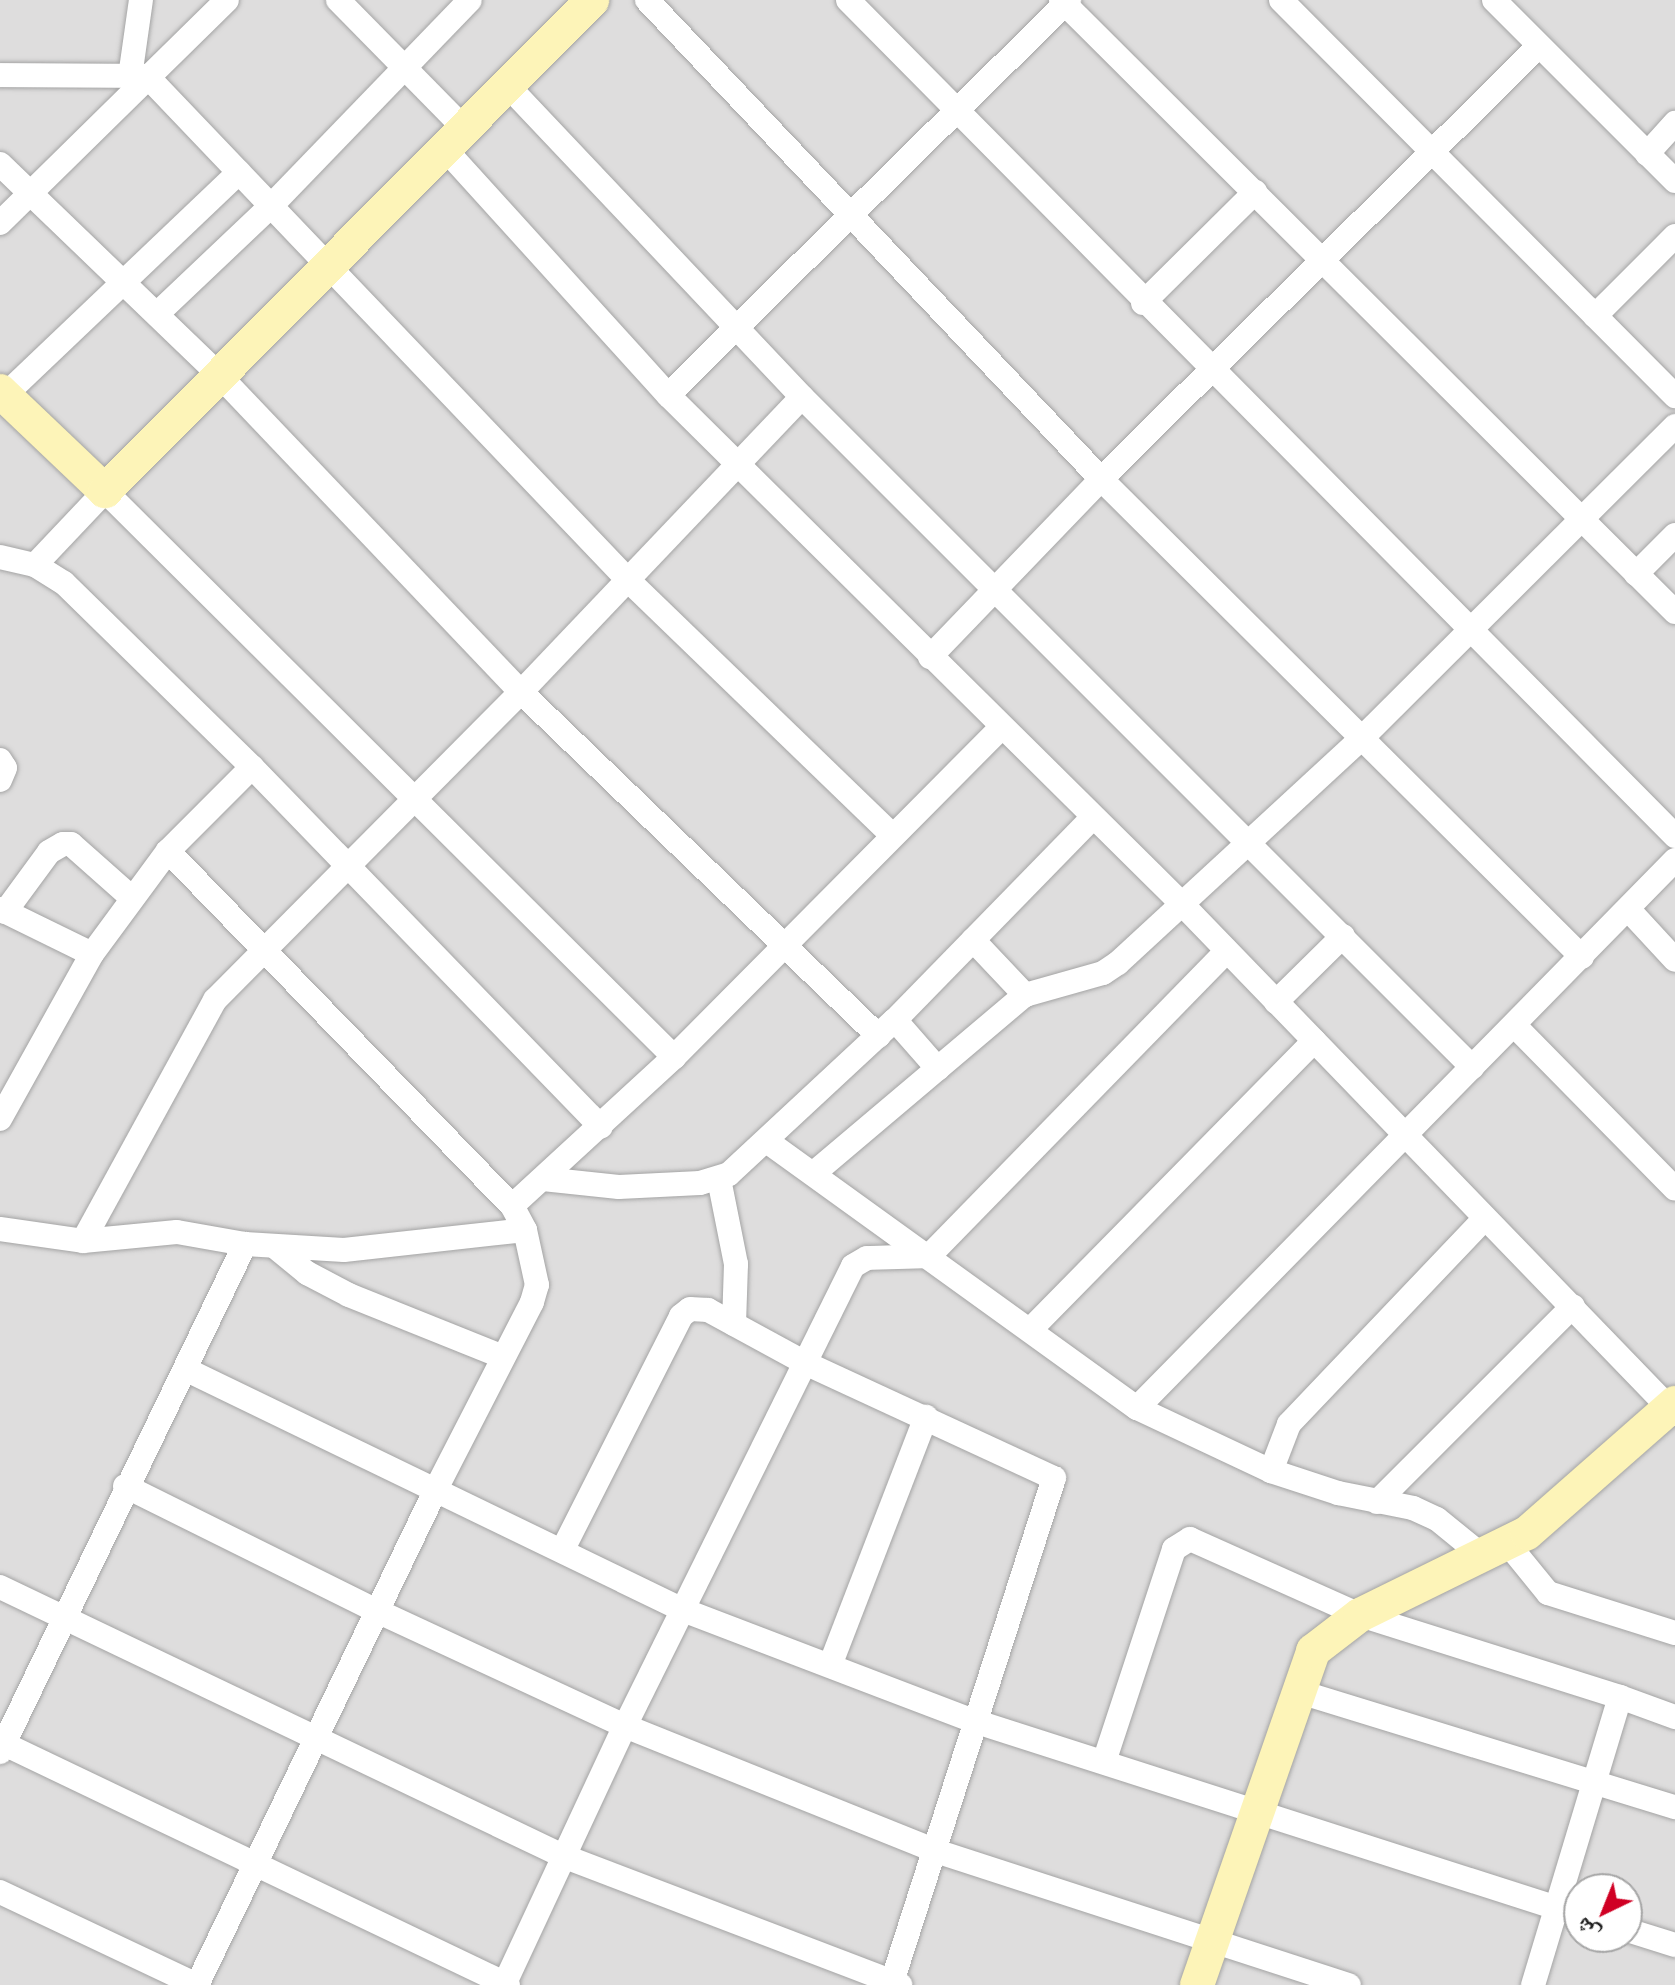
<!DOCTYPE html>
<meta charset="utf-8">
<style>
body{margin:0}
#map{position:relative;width:1675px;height:1985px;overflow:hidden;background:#f1ebe6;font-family:Karla,"Noto Naskh Arabic",sans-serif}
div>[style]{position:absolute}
.residential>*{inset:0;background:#dedddd}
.roads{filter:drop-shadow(0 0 2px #a4a4a4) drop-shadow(0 0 2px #a4a4a4)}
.street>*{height:24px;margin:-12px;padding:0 12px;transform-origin:12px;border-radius:12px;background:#fff}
.secondary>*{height:34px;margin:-17px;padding:0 17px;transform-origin:17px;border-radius:17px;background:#fdf4b8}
span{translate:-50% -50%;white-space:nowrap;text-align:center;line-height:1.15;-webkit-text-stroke:6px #fff;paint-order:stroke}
.north{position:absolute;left:1563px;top:1873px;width:80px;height:80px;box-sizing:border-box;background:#fff;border:2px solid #a6a6a6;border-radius:50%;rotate:223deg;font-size:22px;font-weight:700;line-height:32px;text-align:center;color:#202020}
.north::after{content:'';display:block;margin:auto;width:28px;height:36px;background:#d00024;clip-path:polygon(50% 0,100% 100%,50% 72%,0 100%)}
</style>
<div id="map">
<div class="residential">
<div style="clip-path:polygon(evenodd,0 0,1675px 0,1675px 1985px,0 1985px,0 0,1579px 1889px,1627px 1889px,1627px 1937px,1579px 1937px,1579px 1889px)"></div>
</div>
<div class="roads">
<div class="street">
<div style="left:338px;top:0;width:180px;rotate:45.5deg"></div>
<div style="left:647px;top:0;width:660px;rotate:46.53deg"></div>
<div style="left:1101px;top:479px;width:678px;rotate:44.82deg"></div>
<div style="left:848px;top:0;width:1176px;rotate:45.31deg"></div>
<div style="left:1061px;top:0;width:867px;rotate:44.91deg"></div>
<div style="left:1281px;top:0;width:559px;rotate:45.15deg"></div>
<div style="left:1494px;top:0;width:256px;rotate:45deg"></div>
<div style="left:0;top:75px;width:147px;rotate:0.4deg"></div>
<div style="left:147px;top:76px;width:697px;rotate:46.34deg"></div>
<div style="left:628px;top:580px;width:367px;rotate:44deg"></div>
<div style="left:130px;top:77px;width:78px;rotate:-81.9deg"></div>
<div style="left:507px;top:85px;width:429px;rotate:46.6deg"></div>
<div style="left:802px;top:397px;width:948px;rotate:45deg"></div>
<div style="left:444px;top:148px;width:333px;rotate:47.8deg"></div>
<div style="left:668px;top:395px;width:725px;rotate:44.72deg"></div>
<div style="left:1183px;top:905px;width:708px;rotate:45.97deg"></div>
<div style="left:1647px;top:154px;width:42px;rotate:-47.9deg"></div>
<div style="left:0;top:164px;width:303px;rotate:43.9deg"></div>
<div style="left:218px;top:374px;width:439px;rotate:46.4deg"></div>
<div style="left:521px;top:692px;width:496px;rotate:43.9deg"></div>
<div style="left:0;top:223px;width:318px;rotate:-44.5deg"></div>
<div style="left:1143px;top:303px;width:158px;rotate:-44.7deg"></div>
<div style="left:157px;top:314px;width:157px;rotate:-43.5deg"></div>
<div style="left:271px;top:206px;width:286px;rotate:-46deg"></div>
<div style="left:1595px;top:316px;width:113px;rotate:-45deg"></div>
<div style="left:5px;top:395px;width:323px;rotate:-43.6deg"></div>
<div style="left:668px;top:395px;width:563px;rotate:-44.57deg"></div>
<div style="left:0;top:557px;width:36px;rotate:13deg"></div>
<div style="left:35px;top:565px;width:34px;rotate:32deg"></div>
<div style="left:64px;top:583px;width:263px;rotate:44.4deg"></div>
<div style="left:252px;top:767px;width:119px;rotate:135deg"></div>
<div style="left:168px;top:851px;width:494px;rotate:45.9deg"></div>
<div style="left:512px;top:1206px;width:220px;rotate:-42.6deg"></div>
<div style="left:674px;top:1057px;width:464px;rotate:-45.2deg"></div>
<div style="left:35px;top:565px;width:102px;rotate:-46.6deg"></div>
<div style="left:105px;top:491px;width:803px;rotate:44.85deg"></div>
<div style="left:1636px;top:574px;width:55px;rotate:-45deg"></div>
<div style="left:930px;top:657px;width:247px;rotate:-46.1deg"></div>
<div style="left:1101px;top:479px;width:616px;rotate:-44.67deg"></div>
<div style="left:0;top:760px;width:9px;rotate:58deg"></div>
<div style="left:5px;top:768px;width:13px;rotate:113deg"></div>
<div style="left:252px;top:767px;width:501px;rotate:45.89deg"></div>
<div style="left:0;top:909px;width:102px;rotate:26.1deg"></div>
<div style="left:1628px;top:909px;width:69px;rotate:47.3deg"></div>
<div style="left:5px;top:912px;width:74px;rotate:-53.7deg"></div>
<div style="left:49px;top:852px;width:16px;rotate:-30deg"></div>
<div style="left:63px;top:844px;width:8px"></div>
<div style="left:71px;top:844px;width:81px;rotate:41.5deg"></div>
<div style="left:973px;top:940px;width:76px;rotate:46.6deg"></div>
<div style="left:1276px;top:1002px;width:94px;rotate:-44.6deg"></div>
<div style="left:895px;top:1020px;width:65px;rotate:48.7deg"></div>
<div style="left:1515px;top:1026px;width:228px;rotate:45.5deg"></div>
<div style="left:0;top:1119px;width:189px;rotate:-60.9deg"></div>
<div style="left:92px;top:954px;width:128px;rotate:-53.6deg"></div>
<div style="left:768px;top:1142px;width:455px;rotate:35.8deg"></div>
<div style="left:1137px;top:1408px;width:148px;rotate:25.2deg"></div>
<div style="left:1271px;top:1471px;width:71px;rotate:18.2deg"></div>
<div style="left:1338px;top:1493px;width:76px;rotate:11.3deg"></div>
<div style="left:1413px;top:1508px;width:26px;rotate:25deg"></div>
<div style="left:1437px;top:1519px;width:62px;rotate:39.1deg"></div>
<div style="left:814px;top:1173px;width:276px;rotate:-40.2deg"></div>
<div style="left:1025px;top:995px;width:81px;rotate:-15.8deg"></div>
<div style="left:1103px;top:973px;width:18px;rotate:-34deg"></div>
<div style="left:1118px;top:963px;width:332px;rotate:-42.7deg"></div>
<div style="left:1362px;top:738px;width:442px;rotate:-44.9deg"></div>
<div style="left:543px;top:1179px;width:76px;rotate:6deg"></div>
<div style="left:619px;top:1187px;width:81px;rotate:-2.8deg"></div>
<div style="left:700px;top:1183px;width:30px;rotate:-17deg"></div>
<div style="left:729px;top:1174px;width:226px;rotate:-42.9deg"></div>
<div style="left:895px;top:1020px;width:282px;rotate:-45.7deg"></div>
<div style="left:719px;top:1179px;width:87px;rotate:78.7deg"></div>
<div style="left:736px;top:1264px;width:60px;rotate:91.9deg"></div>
<div style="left:0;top:1229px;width:84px;rotate:8.2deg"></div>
<div style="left:83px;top:1241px;width:94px;rotate:-5.5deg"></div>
<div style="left:177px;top:1232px;width:69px;rotate:10deg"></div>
<div style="left:245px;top:1244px;width:99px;rotate:3.5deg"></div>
<div style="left:344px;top:1250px;width:182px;rotate:-6.3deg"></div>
<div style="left:83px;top:1241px;width:275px;rotate:-61.3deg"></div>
<div style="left:215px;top:1000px;width:434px;rotate:-45.2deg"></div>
<div style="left:521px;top:692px;width:407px;rotate:-46.4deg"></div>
<div style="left:274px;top:1246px;width:43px;rotate:39.3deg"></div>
<div style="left:307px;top:1273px;width:47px;rotate:27.6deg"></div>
<div style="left:349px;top:1295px;width:166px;rotate:21.9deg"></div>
<div style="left:1031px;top:1329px;width:404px;rotate:-45.5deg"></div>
<div style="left:187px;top:1370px;width:551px;rotate:25.82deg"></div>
<div style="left:683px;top:1610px;width:315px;rotate:20.9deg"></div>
<div style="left:977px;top:1722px;width:632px;rotate:17.78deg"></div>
<div style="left:1137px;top:1408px;width:768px;rotate:-45.53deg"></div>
<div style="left:1271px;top:1471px;width:50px;rotate:-69deg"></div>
<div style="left:1289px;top:1424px;width:284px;rotate:-46.4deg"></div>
<div style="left:125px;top:1486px;width:281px;rotate:26.4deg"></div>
<div style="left:377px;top:1611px;width:273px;rotate:24.9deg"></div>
<div style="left:625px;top:1726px;width:335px;rotate:21.9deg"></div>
<div style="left:936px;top:1851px;width:434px;rotate:18deg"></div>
<div style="left:1377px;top:1502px;width:277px;rotate:-45deg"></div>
<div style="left:1508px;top:1544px;width:63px;rotate:50.8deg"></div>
<div style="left:1548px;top:1593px;width:133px;rotate:17.5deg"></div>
<div style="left:563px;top:1549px;width:261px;rotate:-63.1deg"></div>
<div style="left:681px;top:1316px;width:11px;rotate:-38deg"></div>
<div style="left:690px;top:1309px;width:18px;rotate:3deg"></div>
<div style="left:708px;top:1310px;width:113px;rotate:28.6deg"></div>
<div style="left:807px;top:1364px;width:272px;rotate:24.8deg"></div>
<div style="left:1054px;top:1478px;width:533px;rotate:107.82deg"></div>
<div style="left:0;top:1587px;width:624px;rotate:25.54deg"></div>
<div style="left:563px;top:1856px;width:361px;rotate:20.9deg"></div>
<div style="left:831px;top:1663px;width:264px;rotate:-68.9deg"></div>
<div style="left:1297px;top:1691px;width:395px;rotate:17.1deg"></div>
<div style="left:1620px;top:1697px;width:59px;rotate:20deg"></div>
<div style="left:0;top:1742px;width:563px;rotate:25.56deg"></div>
<div style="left:0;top:1752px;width:564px;rotate:-64.25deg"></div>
<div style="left:1104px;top:1762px;width:224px;rotate:-71.8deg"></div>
<div style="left:1174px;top:1549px;width:19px;rotate:-32deg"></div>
<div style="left:1190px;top:1539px;width:186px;rotate:24.1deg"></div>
<div style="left:1360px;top:1615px;width:273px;rotate:17.5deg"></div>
<div style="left:1620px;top:1697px;width:301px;rotate:106.8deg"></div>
<div style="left:0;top:1892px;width:218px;rotate:25.3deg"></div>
<div style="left:1627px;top:1930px;width:50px;rotate:17.4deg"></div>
<div style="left:197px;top:1985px;width:551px;rotate:-64.27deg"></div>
<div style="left:436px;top:1489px;width:210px;rotate:-62.8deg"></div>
<div style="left:532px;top:1302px;width:18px;rotate:-74deg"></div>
<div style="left:537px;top:1285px;width:56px;rotate:-102.3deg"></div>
<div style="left:525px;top:1230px;width:27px;rotate:-118deg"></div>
<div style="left:504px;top:1985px;width:286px;rotate:-65deg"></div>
<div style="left:625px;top:1726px;width:513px;rotate:-63.63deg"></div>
<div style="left:853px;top:1266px;width:16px;rotate:-30deg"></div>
<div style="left:867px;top:1258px;width:62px;rotate:-1.8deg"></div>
<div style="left:929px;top:1256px;width:426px;rotate:-45.7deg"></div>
</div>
<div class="secondary">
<div style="left:0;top:391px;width:145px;rotate:43.6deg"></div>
<div style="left:105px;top:491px;width:692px;rotate:-45.23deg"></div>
<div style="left:1197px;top:1985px;width:354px;rotate:-70.8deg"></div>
<div style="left:1313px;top:1651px;width:59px;rotate:-37.5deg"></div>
<div style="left:1360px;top:1615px;width:186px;rotate:-26.2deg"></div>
<div style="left:1527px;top:1533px;width:197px;rotate:-41.3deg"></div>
</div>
</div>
<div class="north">ش</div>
</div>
